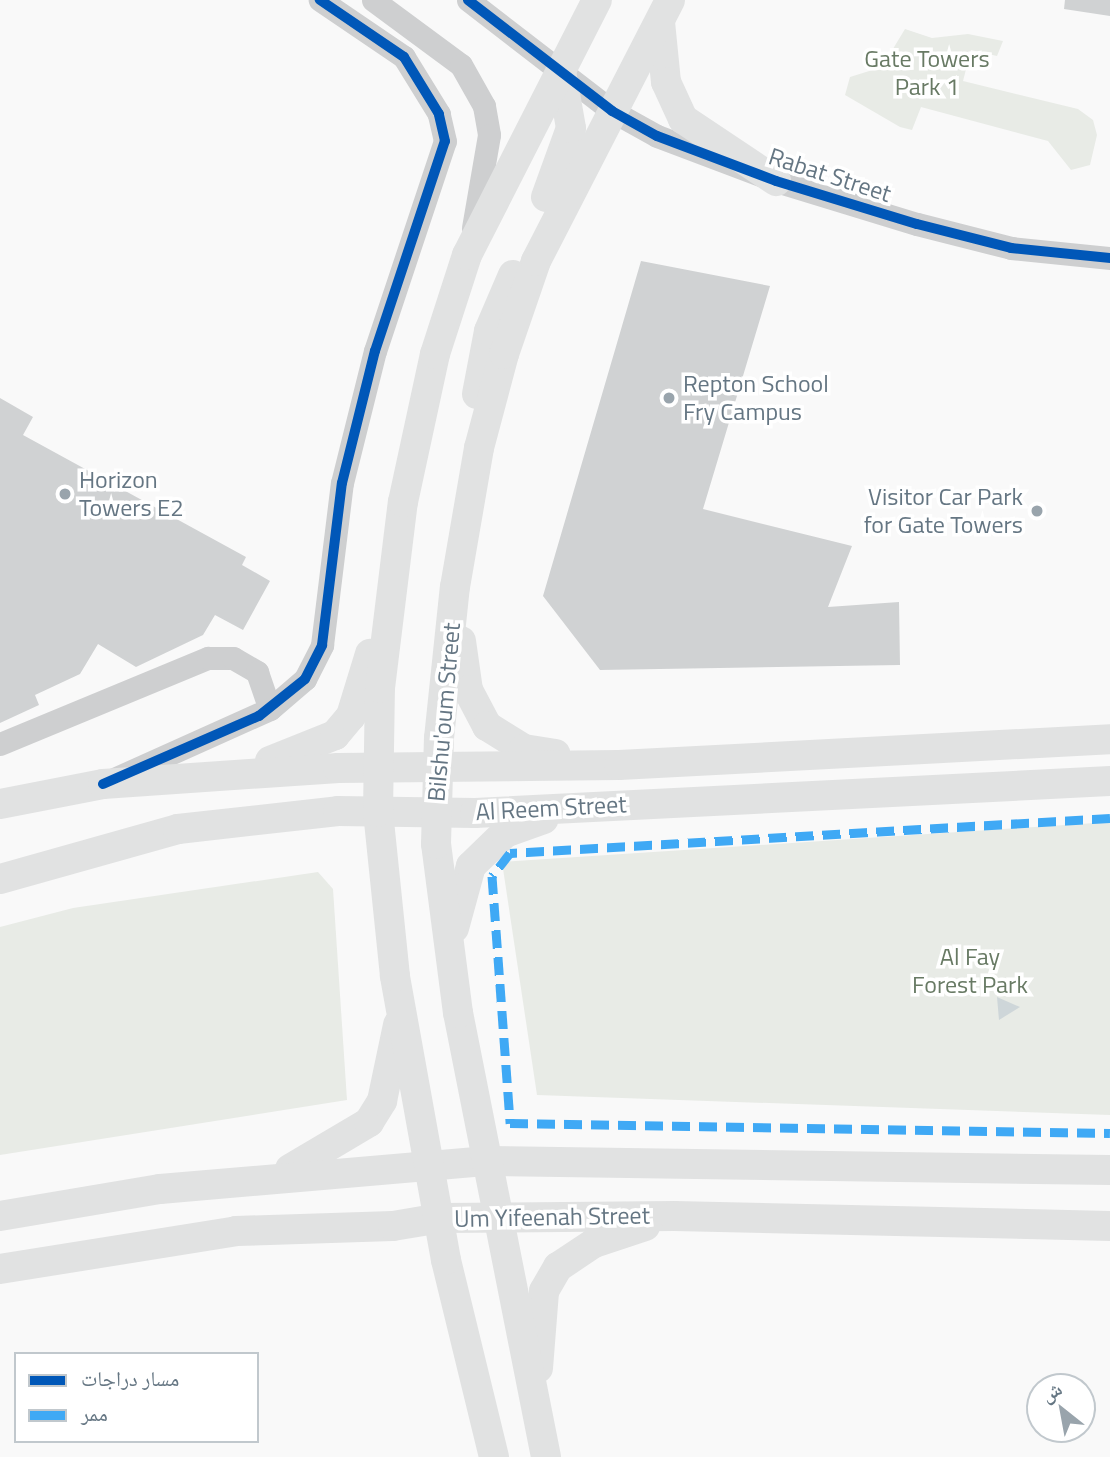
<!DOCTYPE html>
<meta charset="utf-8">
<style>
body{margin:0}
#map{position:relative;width:1110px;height:1457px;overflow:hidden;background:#f9f9f9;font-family:"Titillium Web","Noto Naskh Arabic",sans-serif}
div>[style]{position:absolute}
.green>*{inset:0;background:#e8ebe6}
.water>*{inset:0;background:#ced6d9}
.building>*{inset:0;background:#d0d2d3}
.minor>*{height:23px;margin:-11.5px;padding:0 11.5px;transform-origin:11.5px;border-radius:11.5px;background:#cecfd0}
.major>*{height:30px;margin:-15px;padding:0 15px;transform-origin:15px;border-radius:15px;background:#e1e2e2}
.quiet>*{height:9px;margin-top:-4.5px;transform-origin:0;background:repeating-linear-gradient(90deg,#3fa9f5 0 18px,transparent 0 27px)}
.cycleway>*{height:10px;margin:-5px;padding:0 5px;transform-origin:5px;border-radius:5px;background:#0057b8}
.dots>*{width:19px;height:19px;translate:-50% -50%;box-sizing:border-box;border:4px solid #fff;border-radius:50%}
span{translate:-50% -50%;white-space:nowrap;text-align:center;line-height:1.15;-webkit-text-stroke:7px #fff;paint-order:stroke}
.park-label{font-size:24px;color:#687a64}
.street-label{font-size:24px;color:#657683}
.poi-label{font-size:24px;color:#657683}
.left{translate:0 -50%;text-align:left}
.right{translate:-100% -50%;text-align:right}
.legend{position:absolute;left:14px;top:1352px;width:245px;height:91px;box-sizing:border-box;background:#fff;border:2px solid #c1c8cd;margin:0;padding:9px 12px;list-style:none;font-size:21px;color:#657683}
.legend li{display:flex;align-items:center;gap:14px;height:35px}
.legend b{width:35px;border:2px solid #c1c8cd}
.north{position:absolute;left:1026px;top:1373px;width:70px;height:70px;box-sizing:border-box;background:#fff;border:2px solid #c1c8cd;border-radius:50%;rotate:329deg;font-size:19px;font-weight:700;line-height:28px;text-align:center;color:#657683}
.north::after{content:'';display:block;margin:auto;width:24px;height:32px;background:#99a4ac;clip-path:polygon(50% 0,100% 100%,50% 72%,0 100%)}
</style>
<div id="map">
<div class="green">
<div style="clip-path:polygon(905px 29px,932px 38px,968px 34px,1003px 41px,997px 56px,971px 50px,963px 81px,1078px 109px,1093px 120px,1097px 135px,1090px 165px,1071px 170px,1048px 141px,921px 107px,912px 130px,900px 127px,845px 95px,850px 77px,882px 67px)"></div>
<div style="clip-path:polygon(1110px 822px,1110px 1115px,537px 1095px,502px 862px)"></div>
<div style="clip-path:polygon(318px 872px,333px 889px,347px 1100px,0 1155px,0 927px,73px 908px)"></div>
</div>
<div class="water">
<div style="clip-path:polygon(997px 997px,1020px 1007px,999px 1020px)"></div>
</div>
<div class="building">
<div style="clip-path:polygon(1065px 0,1110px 0,1110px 16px,1064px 9px)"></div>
<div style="clip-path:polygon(641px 261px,770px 286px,703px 509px,852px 546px,828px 607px,899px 602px,900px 665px,600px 670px,543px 596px)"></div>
<div style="clip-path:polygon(0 398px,33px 417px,23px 435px,246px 557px,242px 565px,270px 581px,243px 630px,215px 615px,203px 635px,136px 667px,98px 644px,80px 674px,35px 695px,39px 705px,0 723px)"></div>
</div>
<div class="minor">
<div style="left:373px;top:0;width:109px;rotate:36.5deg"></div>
<div style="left:461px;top:65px;width:47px;rotate:60.7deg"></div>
<div style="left:484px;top:106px;width:29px;rotate:80deg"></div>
<div style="left:489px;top:135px;width:94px;rotate:99.8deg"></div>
<div style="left:468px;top:0;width:182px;rotate:37.6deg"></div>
<div style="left:612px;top:111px;width:51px;rotate:29.1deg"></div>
<div style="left:657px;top:136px;width:127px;rotate:20.7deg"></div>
<div style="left:776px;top:181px;width:147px;rotate:17deg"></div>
<div style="left:917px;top:224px;width:97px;rotate:14.3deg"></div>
<div style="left:1011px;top:248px;width:100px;rotate:5.8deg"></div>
<div style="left:0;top:744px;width:225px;rotate:-22.5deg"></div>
<div style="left:208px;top:658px;width:25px"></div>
<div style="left:233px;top:658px;width:28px;rotate:30deg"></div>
<div style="left:257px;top:672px;width:39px;rotate:71deg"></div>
<div style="left:114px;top:779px;width:171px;rotate:-24.2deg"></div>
<div style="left:270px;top:709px;width:46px;rotate:-40.6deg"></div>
<div style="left:305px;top:679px;width:38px;rotate:-63deg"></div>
<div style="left:322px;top:645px;width:163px;rotate:-83deg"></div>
<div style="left:342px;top:483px;width:136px;rotate:-76deg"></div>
<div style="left:375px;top:351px;width:221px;rotate:-71.6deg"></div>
<div style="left:445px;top:141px;width:28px;rotate:-103deg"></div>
<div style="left:439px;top:114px;width:67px;rotate:-121.6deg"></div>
<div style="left:404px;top:57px;width:102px;rotate:-145.8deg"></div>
</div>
<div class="major">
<div style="left:660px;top:22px;width:60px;rotate:84.3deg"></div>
<div style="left:666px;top:82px;width:41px;rotate:65.3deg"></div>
<div style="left:683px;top:119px;width:112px;rotate:33.7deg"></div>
<div style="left:546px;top:197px;width:73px;rotate:-70.1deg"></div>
<div style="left:571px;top:128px;width:58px;rotate:-100deg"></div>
<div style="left:477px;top:394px;width:64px;rotate:-79.2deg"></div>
<div style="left:489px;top:331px;width:61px;rotate:-66.8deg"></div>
<div style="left:461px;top:641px;width:49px;rotate:81.9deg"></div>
<div style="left:468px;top:690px;width:41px;rotate:62.2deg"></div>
<div style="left:487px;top:726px;width:44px;rotate:31.9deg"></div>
<div style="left:524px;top:749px;width:32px;rotate:9deg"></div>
<div style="left:270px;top:761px;width:70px;rotate:-21.8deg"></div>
<div style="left:335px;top:735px;width:25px;rotate:-50deg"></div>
<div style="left:351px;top:716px;width:65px;rotate:-73deg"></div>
<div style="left:0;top:804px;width:105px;rotate:-11deg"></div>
<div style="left:103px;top:784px;width:236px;rotate:-3.9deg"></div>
<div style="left:338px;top:768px;width:281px;rotate:-0.6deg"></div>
<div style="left:619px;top:765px;width:492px;rotate:-3deg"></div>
<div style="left:0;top:879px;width:185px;rotate:-15.7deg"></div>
<div style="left:178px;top:829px;width:161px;rotate:-6.4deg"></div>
<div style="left:338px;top:811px;width:137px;rotate:0.8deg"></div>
<div style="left:475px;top:813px;width:636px;rotate:-2.88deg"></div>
<div style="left:454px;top:928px;width:64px;rotate:-74.7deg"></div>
<div style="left:471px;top:866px;width:47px;rotate:-44.1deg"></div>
<div style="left:505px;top:833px;width:41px;rotate:-19.7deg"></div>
<div style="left:290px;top:1169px;width:92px;rotate:-30.7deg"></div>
<div style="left:369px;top:1122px;width:25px;rotate:-58deg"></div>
<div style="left:382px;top:1101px;width:78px;rotate:-78.1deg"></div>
<div style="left:0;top:1216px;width:162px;rotate:-9.6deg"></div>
<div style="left:160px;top:1189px;width:326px;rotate:-4.9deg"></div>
<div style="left:485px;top:1161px;width:625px;rotate:0.83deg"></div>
<div style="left:0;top:1269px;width:239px;rotate:-9.1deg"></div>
<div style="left:236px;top:1231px;width:157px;rotate:-1.8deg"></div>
<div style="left:393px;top:1226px;width:49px;rotate:-9.5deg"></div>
<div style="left:441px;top:1218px;width:233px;rotate:-0.5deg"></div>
<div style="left:674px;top:1216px;width:436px;rotate:1.3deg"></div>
<div style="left:538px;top:1368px;width:77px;rotate:-85.5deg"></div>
<div style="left:544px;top:1291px;width:28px;rotate:-60deg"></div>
<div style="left:558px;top:1267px;width:43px;rotate:-33.7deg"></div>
<div style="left:594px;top:1243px;width:54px;rotate:-18.4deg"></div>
<div style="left:494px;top:1457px;width:203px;rotate:-103.7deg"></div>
<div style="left:446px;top:1260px;width:289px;rotate:-100.2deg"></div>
<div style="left:395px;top:976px;width:165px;rotate:-95.9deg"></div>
<div style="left:378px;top:812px;width:124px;rotate:-89.1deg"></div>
<div style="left:380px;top:688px;width:187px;rotate:-83deg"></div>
<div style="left:403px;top:502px;width:151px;rotate:-77.8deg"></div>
<div style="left:435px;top:354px;width:104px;rotate:-72.1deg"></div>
<div style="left:467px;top:255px;width:286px;rotate:-63deg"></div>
<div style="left:546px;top:1457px;width:453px;rotate:-101.2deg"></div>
<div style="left:458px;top:1013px;width:170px;rotate:-97.4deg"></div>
<div style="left:436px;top:844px;width:106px;rotate:-88.4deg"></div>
<div style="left:439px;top:738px;width:152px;rotate:-84deg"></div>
<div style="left:455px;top:587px;width:141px;rotate:-80.2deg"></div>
<div style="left:479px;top:448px;width:97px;rotate:-75.1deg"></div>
<div style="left:504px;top:354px;width:98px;rotate:-71deg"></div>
<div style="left:536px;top:261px;width:293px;rotate:-62.8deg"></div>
</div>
<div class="quiet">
<div style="left:1110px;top:818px;width:601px;rotate:176.66deg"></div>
<div style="left:510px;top:853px;width:29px;rotate:128deg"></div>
<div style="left:492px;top:876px;width:248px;rotate:85.8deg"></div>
<div style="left:510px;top:1123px;width:600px;rotate:0.95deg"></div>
</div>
<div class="cycleway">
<div style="left:468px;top:0;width:182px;rotate:37.6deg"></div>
<div style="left:612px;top:111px;width:51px;rotate:29.1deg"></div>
<div style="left:657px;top:136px;width:127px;rotate:20.7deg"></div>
<div style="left:776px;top:181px;width:147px;rotate:17deg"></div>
<div style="left:917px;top:224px;width:97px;rotate:14.3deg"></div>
<div style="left:1011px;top:248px;width:100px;rotate:5.8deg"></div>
<div style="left:103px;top:784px;width:170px;rotate:-23.6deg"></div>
<div style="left:259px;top:716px;width:59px;rotate:-38.8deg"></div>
<div style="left:305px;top:679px;width:38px;rotate:-63deg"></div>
<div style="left:322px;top:645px;width:163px;rotate:-83deg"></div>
<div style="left:342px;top:483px;width:136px;rotate:-76deg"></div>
<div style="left:375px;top:351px;width:221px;rotate:-71.6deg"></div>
<div style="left:445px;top:141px;width:28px;rotate:-103deg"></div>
<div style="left:439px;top:114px;width:67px;rotate:-121.6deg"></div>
<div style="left:404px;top:57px;width:102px;rotate:-145.8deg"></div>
</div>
<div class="dots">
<div style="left:669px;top:398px;background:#99a4ac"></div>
<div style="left:65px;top:494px;background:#99a4ac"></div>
<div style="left:1037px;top:511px;background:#99a4ac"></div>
</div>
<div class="park-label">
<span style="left:927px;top:73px">Gate Towers<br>Park 1</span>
<span style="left:970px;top:971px">Al Fay<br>Forest Park</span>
</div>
<div class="street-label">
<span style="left:830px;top:175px;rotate:18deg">Rabat Street</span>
<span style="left:444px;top:712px;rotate:-85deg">Bilshu'oum Street</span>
<span style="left:551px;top:808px;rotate:-3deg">Al Reem Street</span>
<span style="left:552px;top:1217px;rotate:-1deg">Um Yifeenah Street</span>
</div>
<div class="poi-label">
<span class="left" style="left:683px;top:398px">Repton School<br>Fry Campus</span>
<span class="left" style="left:79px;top:494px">Horizon<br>Towers E2</span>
<span class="right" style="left:1023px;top:511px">Visitor Car Park<br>for Gate Towers</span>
</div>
<ul class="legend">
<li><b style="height:9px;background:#0057b8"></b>مسار دراجات</li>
<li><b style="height:9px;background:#3fa9f5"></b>ممر</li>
</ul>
<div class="north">ش</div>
</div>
